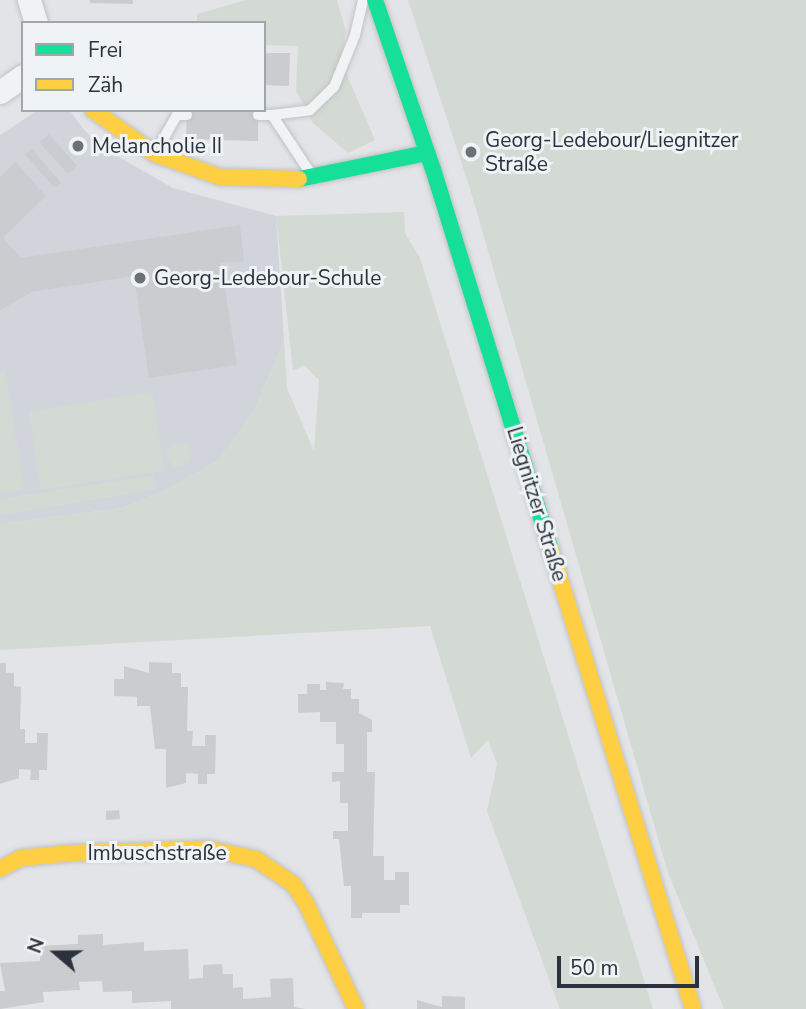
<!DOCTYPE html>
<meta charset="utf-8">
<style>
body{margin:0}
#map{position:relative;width:806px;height:1009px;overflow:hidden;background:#e2e4e7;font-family:"Nunito Sans",sans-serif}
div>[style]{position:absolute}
.built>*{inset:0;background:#d1d4da}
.green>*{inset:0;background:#d3dad3}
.round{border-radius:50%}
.building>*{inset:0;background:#cacccf}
.roads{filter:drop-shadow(0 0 2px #c1c2c5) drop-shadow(0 0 2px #c1c2c5)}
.lane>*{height:10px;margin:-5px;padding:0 5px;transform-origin:5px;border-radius:5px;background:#f1f2f4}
.street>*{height:23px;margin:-11.5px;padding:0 11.5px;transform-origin:11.5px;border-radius:11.5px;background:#f1f2f4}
.fast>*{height:16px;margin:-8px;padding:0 8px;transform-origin:8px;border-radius:8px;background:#16e098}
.slow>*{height:16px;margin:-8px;padding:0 8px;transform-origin:8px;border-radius:8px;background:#ffcf43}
.dots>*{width:19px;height:19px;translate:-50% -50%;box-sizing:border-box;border:4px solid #f0f3f6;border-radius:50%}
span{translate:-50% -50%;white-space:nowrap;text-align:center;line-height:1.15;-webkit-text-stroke:6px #f0f3f6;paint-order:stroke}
.poi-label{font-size:21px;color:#2b323e}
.left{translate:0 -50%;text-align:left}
.street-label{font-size:21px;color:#2b323e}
.legend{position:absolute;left:21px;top:21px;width:245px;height:91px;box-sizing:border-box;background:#f0f3f6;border:2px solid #a1a6ac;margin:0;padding:9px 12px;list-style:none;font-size:21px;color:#2b323e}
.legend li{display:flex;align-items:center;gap:14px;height:35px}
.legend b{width:35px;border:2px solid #a1a6ac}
.north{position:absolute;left:21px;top:918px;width:70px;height:70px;-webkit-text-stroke:5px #f0f3f6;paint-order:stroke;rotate:290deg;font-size:19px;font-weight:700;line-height:28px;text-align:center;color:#2b323e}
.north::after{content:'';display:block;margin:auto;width:24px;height:32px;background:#2b323e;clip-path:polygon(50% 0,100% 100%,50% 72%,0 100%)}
.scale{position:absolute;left:557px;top:956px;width:142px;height:32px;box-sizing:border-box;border:4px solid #2b323e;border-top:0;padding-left:9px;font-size:21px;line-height:24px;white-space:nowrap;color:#2b323e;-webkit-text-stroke:5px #f0f3f6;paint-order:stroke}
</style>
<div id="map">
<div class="built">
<div style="clip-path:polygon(38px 110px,69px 110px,86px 132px,117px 156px,173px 188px,276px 216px,284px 340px,255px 409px,219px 460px,164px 491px,122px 508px,0 524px,0 135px)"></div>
</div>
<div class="green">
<div style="clip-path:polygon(246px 0,337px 0,346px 32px,340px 59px,375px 140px,348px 153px,313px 123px,296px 91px,298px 46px,264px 45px,264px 23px,197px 23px,197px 14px)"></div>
<div style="clip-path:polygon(408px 0,806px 0,806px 1009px,724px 1009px,668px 873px,471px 192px)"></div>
<div style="clip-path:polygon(404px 212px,405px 233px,420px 258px,653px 1009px,560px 1009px,487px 811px,497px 764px,488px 740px,471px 758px,430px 626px,0 650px,0 524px,122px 508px,164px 491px,219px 460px,255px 409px,284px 340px,287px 388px,314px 451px,319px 380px,304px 365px,293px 371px,276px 216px)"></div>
<div style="clip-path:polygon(0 372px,5px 372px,24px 489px,0 494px)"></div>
<div style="clip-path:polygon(152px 392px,164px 471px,41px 490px,29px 412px)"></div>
<div class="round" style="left:167px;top:443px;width:24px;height:24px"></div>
<div style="clip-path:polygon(153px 475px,155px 490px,0 515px,0 499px)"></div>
</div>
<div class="building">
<div style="clip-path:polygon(90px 0,133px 0,133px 4px,90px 3px)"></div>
<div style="clip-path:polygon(264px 53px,290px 53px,289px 86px,264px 85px)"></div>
<div style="clip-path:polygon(187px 110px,258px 110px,258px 141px,186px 139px)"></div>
<div style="clip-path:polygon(49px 134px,77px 166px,68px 174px,39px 142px)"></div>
<div style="clip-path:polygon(32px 149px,61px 183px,54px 188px,25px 154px)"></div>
<div style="clip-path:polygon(16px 162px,46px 196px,3px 238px,21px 258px,240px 225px,244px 261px,221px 263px,237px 365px,149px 378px,134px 276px,32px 292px,0 310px,0 177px)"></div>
<div style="clip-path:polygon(149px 662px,172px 663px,172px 673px,181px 673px,181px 687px,188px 687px,187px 731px,193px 731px,192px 746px,205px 746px,205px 735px,216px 735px,215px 774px,207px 774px,207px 784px,198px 784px,198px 774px,186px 773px,186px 783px,166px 788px,166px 749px,155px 749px,150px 706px,137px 706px,137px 697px,114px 696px,114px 679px,124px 679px,124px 666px,149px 673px)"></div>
<div style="clip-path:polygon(0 663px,6px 663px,6px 673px,14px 673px,14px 686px,21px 687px,20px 729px,25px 729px,25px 743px,37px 743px,37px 733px,48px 733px,47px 770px,39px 770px,39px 780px,30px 780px,31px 770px,19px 769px,19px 778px,0 784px)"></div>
<div style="clip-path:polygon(326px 682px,344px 683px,343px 689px,351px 689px,351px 699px,359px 699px,359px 713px,372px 720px,372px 732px,367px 732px,367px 772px,375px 772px,373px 856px,384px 856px,384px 880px,395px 880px,395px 872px,409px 872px,409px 905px,400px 905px,400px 913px,362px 913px,362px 918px,351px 918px,351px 886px,344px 886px,339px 839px,333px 839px,333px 831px,348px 831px,348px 803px,340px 803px,340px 781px,332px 782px,332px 772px,344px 772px,344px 744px,336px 744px,336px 722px,320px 722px,320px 712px,298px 713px,298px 694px,307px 694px,307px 684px,320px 684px,320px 690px,326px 690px)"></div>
<div style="clip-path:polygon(119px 810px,120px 819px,106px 820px,106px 811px)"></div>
<div style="clip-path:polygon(103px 934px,103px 945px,144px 942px,144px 951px,188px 949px,189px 979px,203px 978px,203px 965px,222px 964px,223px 974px,233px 974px,233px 988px,243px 987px,243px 999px,271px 997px,270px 979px,293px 978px,294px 1007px,305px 1009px,171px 1009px,171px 1001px,132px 1003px,132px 991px,103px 992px,102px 981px,79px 982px,80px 990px,43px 992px,44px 1002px,0 1009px,0 991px,5px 991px,0 963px,40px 961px,40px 946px,78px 944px,78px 935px)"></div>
<div style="clip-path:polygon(442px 996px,465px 997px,465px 1009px,417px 1009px,417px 1000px,442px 1007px)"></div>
</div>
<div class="roads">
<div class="lane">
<div style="left:258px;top:115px;width:14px"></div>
<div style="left:272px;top:115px;width:71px;rotate:56.5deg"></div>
<div style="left:272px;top:115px;width:38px;rotate:-7deg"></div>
<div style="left:310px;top:110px;width:33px;rotate:-44deg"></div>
<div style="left:334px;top:87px;width:56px;rotate:-68deg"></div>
<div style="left:355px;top:35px;width:36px;rotate:-77deg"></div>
<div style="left:157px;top:150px;width:40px;rotate:-60.3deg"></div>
<div style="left:177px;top:115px;width:10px"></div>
</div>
<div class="street">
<div style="left:29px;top:0;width:24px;rotate:73deg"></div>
<div style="left:0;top:92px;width:28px;rotate:-35deg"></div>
</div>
<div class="fast">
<div style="left:375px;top:0;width:179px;rotate:71.1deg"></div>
<div style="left:433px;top:169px;width:399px;rotate:72.8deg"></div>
<div style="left:299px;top:179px;width:131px;rotate:-11.5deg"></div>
</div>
<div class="slow">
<div style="left:93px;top:110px;width:76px;rotate:35.4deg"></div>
<div style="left:155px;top:154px;width:69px;rotate:19.5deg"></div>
<div style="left:220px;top:177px;width:79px;rotate:1.5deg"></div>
<div style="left:551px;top:550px;width:480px;rotate:72.8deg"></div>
<div style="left:0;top:869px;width:24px;rotate:-28deg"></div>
<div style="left:21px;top:858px;width:51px;rotate:-5.6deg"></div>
<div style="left:72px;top:853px;width:137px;rotate:-1.7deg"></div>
<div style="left:209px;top:849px;width:48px;rotate:12deg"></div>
<div style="left:256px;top:859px;width:45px;rotate:34deg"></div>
<div style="left:293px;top:884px;width:23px;rotate:56deg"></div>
<div style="left:306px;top:903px;width:117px;rotate:64.7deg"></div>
</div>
</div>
<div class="dots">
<div style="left:78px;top:146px;background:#6b7079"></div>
<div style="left:471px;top:152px;background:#6b7079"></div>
<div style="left:140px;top:278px;background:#6b7079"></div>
</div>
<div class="poi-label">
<span class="left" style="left:485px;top:152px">Georg-Ledebour/Liegnitzer<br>Straße</span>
<span class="left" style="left:92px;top:146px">Melancholie II</span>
<span class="left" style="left:154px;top:278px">Georg-Ledebour-Schule</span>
</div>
<div class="street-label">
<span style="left:537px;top:504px;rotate:73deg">Liegnitzer Straße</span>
<span style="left:157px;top:853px">Imbuschstraße</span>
</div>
<ul class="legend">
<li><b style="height:9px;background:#16e098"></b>Frei</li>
<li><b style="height:9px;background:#ffcf43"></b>Zäh</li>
</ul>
<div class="north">N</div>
<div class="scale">50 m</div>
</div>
